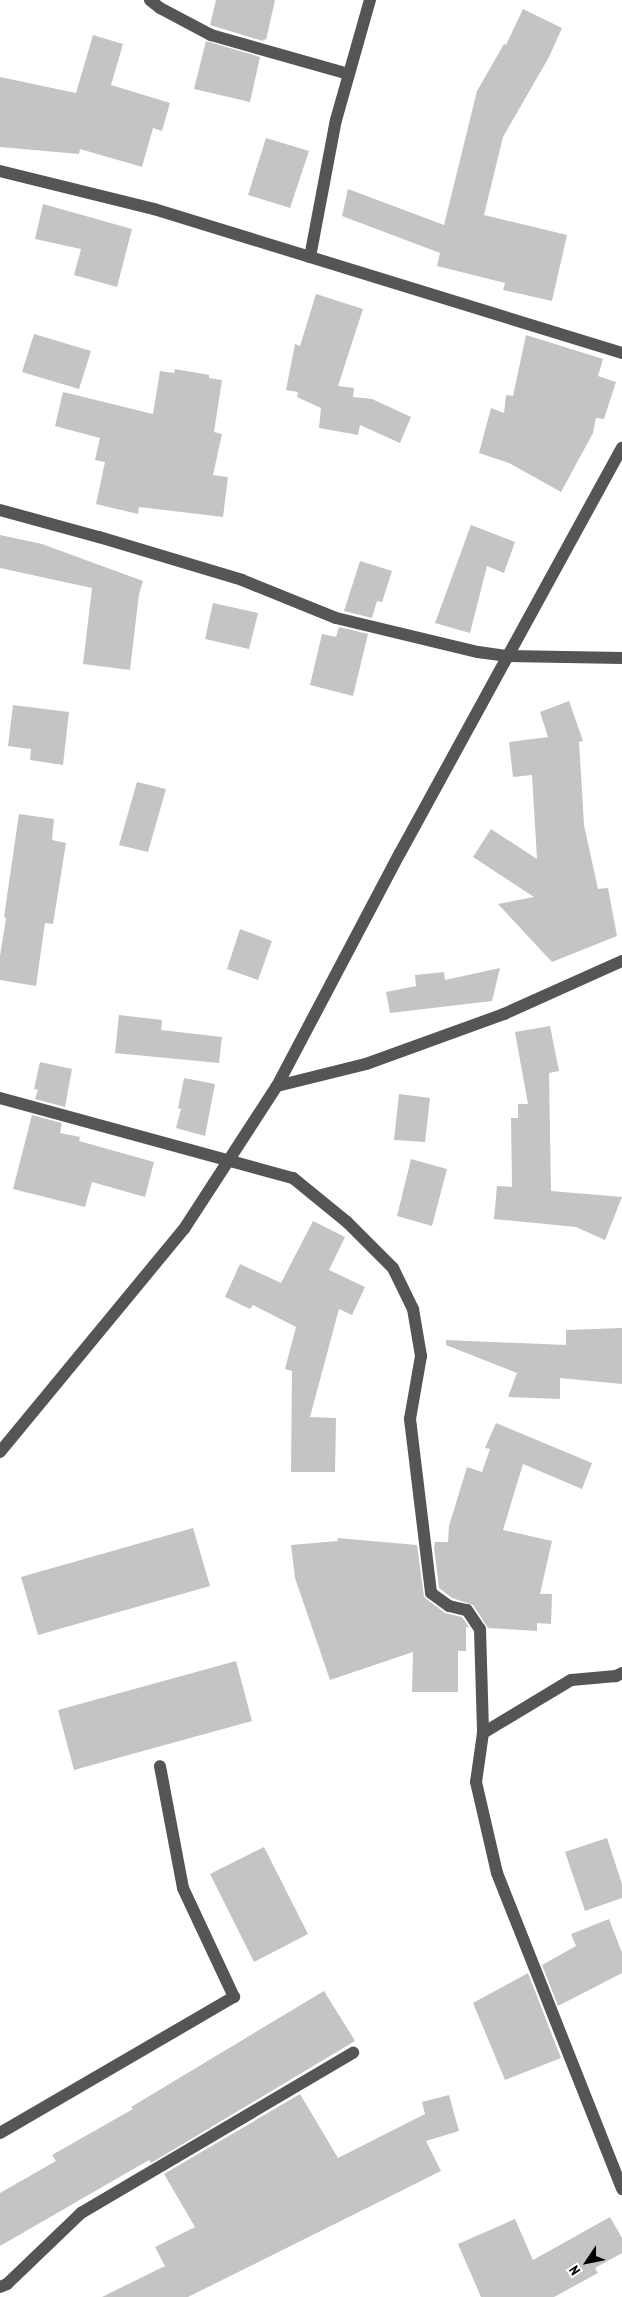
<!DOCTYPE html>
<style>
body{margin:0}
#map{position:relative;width:622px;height:2297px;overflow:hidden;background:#fff;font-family:"PT Sans Narrow",sans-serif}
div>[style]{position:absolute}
.building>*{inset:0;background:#c4c4c4}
.minor>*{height:12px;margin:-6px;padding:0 6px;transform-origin:6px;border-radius:6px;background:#555}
span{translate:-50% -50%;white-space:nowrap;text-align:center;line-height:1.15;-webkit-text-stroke:4.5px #fff;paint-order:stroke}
.north{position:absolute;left:562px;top:2237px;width:50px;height:50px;-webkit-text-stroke:4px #fff;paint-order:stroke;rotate:236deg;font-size:14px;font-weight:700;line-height:20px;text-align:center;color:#000}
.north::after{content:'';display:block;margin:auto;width:18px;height:22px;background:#000;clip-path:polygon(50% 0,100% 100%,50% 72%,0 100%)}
</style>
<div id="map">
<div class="building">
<div style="clip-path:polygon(216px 0,275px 0,266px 40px,264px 39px,263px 41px,210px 25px)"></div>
<div style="clip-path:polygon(523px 9px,562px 28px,549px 57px,503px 137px,484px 215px,567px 235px,552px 301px,503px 290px,505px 283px,437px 266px,440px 253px,342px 216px,348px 189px,444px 225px,477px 91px,504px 44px,506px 45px)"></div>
<div style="clip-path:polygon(93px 35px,123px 44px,111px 85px,170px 103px,162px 131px,153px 128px,142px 167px,80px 149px,79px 154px,0 147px,0 77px,76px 93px)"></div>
<div style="clip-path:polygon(206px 41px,260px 57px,250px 102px,194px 89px)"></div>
<div style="clip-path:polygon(266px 138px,309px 151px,290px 208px,248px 195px)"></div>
<div style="clip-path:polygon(43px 204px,132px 229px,117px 287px,74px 275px,81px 249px,35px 239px)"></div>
<div style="clip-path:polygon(316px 294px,363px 309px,338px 386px,354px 388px,353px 397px,372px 399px,411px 417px,400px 443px,360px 425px,358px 435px,319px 428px,321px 408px,297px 397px,298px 392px,286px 390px,295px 344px,300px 346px)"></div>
<div style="clip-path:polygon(34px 334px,91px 351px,79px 389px,22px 372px)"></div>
<div style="clip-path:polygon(526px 335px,603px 359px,598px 376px,616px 382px,604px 419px,596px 418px,593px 433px,561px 492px,509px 463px,479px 453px,491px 408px,504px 413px,506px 395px,513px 396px)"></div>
<div style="clip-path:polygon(175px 369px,209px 375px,209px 378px,222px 380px,214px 432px,222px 434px,213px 475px,228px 477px,223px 517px,139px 507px,138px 514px,96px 504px,105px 462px,95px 460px,100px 438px,55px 426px,63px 392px,153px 414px,160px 371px,174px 373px)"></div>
<div style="clip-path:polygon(471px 525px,515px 542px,504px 573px,487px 566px,470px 633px,435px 623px)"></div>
<div style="clip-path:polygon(0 535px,42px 544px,143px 581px,139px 594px,130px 670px,83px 664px,92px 588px,0 568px)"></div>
<div style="clip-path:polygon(360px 561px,392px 571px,382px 602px,377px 601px,372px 618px,344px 611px)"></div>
<div style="clip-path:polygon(213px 603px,258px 613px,249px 649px,205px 639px)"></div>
<div style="clip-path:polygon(339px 627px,368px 634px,353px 696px,310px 685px,322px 634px,336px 637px)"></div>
<div style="clip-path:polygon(569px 701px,583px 741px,579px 742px,584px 825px,598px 889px,608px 888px,617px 936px,552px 962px,498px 904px,534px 897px,473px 857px,491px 829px,537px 859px,532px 775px,513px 777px,509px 742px,548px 737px,540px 712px)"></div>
<div style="clip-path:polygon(13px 705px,69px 712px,63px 765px,30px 760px,31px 749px,8px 746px)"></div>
<div style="clip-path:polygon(137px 782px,166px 789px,148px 852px,119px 845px)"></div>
<div style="clip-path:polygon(19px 814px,54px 819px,52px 840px,66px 843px,53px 924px,45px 923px,36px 986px,0 980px,0 956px,6px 918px,4px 917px)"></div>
<div style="clip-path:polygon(240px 929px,272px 941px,258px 980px,227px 969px)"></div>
<div style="clip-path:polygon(500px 968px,492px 1001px,390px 1013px,386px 992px,416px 986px,415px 975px,444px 972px,445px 980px)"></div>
<div style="clip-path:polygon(119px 1015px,162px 1020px,161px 1030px,222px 1037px,219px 1063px,115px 1053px)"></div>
<div style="clip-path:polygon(550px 1026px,559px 1071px,549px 1073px,551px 1191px,622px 1197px,605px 1240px,576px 1227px,494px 1219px,497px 1186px,512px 1187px,511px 1118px,518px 1118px,518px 1104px,528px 1104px,515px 1032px)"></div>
<div style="clip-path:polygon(40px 1062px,72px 1069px,65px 1107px,35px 1099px,38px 1090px,34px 1089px)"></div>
<div style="clip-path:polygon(184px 1078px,215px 1084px,205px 1136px,176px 1128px,181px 1109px,178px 1108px)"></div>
<div style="clip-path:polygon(399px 1094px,430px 1098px,425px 1142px,394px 1140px)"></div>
<div style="clip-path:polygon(32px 1115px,62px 1123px,60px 1133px,80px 1137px,79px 1141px,154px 1162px,145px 1197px,92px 1182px,85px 1207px,13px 1189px)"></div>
<div style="clip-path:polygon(411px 1159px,447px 1169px,432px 1226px,397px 1216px)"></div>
<div style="clip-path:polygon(313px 1221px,345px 1237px,329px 1270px,365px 1287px,352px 1315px,339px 1309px,310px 1417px,336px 1418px,335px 1472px,291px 1472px,292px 1371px,285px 1369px,296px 1327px,253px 1305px,250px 1309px,225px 1297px,240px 1264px,281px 1283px)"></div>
<div style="clip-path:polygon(622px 1328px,622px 1384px,560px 1378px,560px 1399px,508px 1397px,517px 1373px,446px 1345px,446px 1340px,566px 1345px,566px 1330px)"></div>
<div style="clip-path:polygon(496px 1423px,592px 1463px,582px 1489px,523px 1464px,503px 1530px,552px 1541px,540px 1594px,552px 1594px,551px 1624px,537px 1623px,537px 1631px,488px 1628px,473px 1605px,452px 1598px,439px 1588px,434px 1547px,435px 1542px,448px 1542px,449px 1526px,467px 1467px,482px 1472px,490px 1449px,485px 1448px)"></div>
<div style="clip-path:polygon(193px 1528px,210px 1586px,38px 1635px,21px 1577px)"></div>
<div style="clip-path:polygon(337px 1538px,417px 1545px,424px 1597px,445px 1613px,462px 1617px,469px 1627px,466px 1627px,466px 1651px,458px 1651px,458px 1692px,412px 1692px,413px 1652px,330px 1680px,295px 1578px,291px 1545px,338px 1541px)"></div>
<div style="clip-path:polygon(236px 1661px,252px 1721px,74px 1770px,58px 1710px)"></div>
<div style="clip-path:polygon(607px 1838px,622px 1884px,622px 1898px,585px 1911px,565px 1852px)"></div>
<div style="clip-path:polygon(264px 1847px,308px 1934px,254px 1962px,210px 1874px)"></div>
<div style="clip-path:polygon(609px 1919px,622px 1953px,622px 1973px,558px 2006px,542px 1965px,576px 1946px,571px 1934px)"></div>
<div style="clip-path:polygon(528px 1973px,561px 2058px,505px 2080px,473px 2003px)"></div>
<div style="clip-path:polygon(324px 1991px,355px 2041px,151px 2163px,149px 2160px,0 2246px,0 2193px,56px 2161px,52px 2155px,133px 2109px,131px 2107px)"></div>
<div style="clip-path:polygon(300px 2094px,338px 2158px,425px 2114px,422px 2102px,449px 2095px,459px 2131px,426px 2141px,441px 2171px,188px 2297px,102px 2297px,165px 2266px,155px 2247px,195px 2227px,164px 2174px)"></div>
<div style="clip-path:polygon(610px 2217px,622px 2238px,622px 2253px,595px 2268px,598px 2273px,554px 2297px,481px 2297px,458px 2244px,515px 2219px,533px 2260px)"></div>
</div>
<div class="minor">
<div style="left:150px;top:0;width:13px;rotate:39deg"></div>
<div style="left:160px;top:8px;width:58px;rotate:27.9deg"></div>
<div style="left:211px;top:35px;width:143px;rotate:15.8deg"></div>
<div style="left:0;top:171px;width:159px;rotate:13.9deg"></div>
<div style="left:154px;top:209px;width:490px;rotate:17.1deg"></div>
<div style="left:310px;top:257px;width:139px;rotate:-79.3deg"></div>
<div style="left:336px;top:120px;width:125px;rotate:-74.2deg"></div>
<div style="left:0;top:510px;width:103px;rotate:15.3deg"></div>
<div style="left:99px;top:537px;width:149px;rotate:16.7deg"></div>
<div style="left:242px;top:580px;width:101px;rotate:22deg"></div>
<div style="left:336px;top:618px;width:146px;rotate:13.5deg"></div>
<div style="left:478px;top:652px;width:30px;rotate:8deg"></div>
<div style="left:508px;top:656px;width:114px;rotate:1deg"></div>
<div style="left:277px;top:1086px;width:92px;rotate:-13.9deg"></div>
<div style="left:366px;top:1064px;width:147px;rotate:-19.9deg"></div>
<div style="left:504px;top:1014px;width:129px;rotate:-24.2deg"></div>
<div style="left:0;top:1098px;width:304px;rotate:15.3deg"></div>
<div style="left:293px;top:1178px;width:70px;rotate:39.2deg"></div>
<div style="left:347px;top:1222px;width:65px;rotate:45deg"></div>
<div style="left:393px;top:1268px;width:46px;rotate:64deg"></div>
<div style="left:413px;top:1309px;width:48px;rotate:80.3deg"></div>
<div style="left:421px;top:1356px;width:64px;rotate:99.9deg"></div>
<div style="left:410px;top:1419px;width:175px;rotate:83.1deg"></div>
<div style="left:431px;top:1593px;width:22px;rotate:36deg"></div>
<div style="left:449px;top:1606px;width:18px;rotate:13deg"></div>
<div style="left:467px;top:1610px;width:23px;rotate:56deg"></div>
<div style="left:480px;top:1629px;width:104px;rotate:88.3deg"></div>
<div style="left:0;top:1452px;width:289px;rotate:-50.5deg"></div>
<div style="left:184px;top:1229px;width:171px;rotate:-57deg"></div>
<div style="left:277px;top:1086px;width:263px;rotate:-62.2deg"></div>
<div style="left:400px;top:853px;width:462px;rotate:-61.3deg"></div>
<div style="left:622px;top:1673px;width:7px;rotate:153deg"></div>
<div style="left:616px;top:1676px;width:45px;rotate:174.9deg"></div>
<div style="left:571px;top:1680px;width:103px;rotate:148.9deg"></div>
<div style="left:483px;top:1733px;width:49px;rotate:98.1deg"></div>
<div style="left:476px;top:1782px;width:93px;rotate:77deg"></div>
<div style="left:497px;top:1873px;width:340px;rotate:68.4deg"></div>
<div style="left:0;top:2133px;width:271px;rotate:-30.2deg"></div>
<div style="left:234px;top:1997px;width:120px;rotate:-115.1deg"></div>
<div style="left:183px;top:1888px;width:124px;rotate:-100.7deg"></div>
<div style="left:0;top:2287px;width:8px;rotate:-23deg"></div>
<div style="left:7px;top:2284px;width:103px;rotate:-43.8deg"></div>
<div style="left:81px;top:2213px;width:316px;rotate:-30.5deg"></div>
</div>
<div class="north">N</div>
</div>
